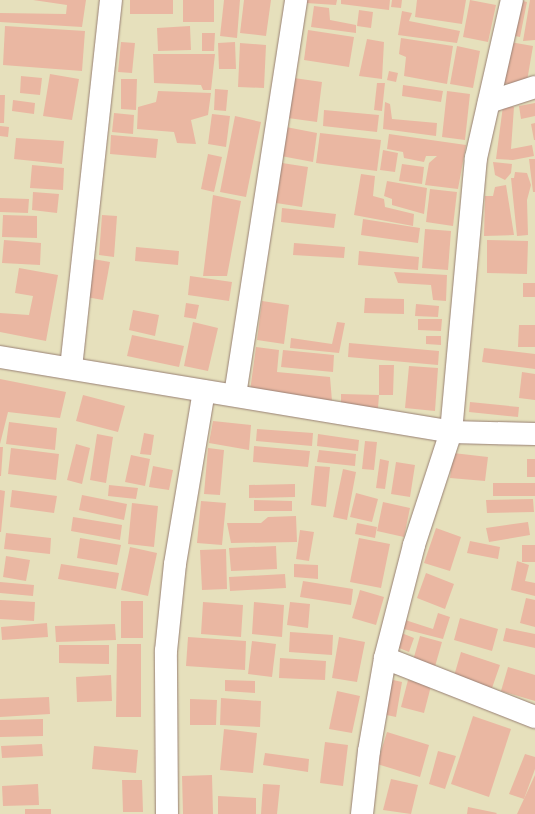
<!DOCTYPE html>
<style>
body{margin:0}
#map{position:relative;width:535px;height:814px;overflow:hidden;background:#e6e0bc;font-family:Kalam,sans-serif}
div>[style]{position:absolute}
.building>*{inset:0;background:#eab7a2}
.roads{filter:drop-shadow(0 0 1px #988074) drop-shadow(0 0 1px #988074)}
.minor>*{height:22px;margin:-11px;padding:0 11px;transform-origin:11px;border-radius:11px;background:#fff}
.tertiary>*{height:22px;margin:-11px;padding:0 11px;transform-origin:11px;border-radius:11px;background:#fff}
span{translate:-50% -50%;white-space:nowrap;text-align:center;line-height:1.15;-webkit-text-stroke:3px #fcf5e5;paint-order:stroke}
</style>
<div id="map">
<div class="building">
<div style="clip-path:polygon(33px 0,86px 0,82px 27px,0 22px,0 13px,66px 14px,67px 5px)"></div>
<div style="clip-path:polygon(130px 0,173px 0,173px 14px,130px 14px)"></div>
<div style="clip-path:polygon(183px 0,214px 0,214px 22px,183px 22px)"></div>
<div style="clip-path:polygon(224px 0,240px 0,237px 38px,220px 36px)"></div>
<div style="clip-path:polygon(244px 0,271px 0,266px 36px,240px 33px)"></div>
<div style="clip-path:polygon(306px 0,337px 0,336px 5px,306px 3px)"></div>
<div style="clip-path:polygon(341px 0,390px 0,389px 10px,341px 4px)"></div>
<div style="clip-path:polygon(392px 0,402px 0,401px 8px,391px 7px)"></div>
<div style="clip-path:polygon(417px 0,466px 0,462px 24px,415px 17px)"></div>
<div style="clip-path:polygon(470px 0,496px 5px,488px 42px,463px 37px)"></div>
<div style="clip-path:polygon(518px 0,527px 2px,520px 37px,510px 35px)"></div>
<div style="clip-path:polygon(530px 0,535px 0,535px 40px,523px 41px)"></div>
<div style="clip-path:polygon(314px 6px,329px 8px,330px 20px,356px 25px,356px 33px,311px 27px)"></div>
<div style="clip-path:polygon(359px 10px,373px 12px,371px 28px,357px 26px)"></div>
<div style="clip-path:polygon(402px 11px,412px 13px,409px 21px,460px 31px,457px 43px,398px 35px)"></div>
<div style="clip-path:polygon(5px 26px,85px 31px,82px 71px,3px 65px)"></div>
<div style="clip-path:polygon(190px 26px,191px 50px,158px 51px,157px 28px)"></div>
<div style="clip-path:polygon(308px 30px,354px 37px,349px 67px,304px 60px)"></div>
<div style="clip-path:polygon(202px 33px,215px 33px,214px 51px,202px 51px)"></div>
<div style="clip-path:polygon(401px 38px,453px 46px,447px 84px,404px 76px,406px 57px,399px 54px)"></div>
<div style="clip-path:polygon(367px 39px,384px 42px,382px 79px,359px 76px)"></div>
<div style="clip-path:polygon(121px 42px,135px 43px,132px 73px,118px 72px)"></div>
<div style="clip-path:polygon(235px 42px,236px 69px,219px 69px,218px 43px)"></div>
<div style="clip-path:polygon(510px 42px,533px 46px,526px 87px,503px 83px)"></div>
<div style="clip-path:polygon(240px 43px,266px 45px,264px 88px,238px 87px)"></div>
<div style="clip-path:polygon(457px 46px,480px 51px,473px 88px,450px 84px)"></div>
<div style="clip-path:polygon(153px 54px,215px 54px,211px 90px,203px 90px,201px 85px,154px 83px)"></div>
<div style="clip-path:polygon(389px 71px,398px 73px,396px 82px,387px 80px)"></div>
<div style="clip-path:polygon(50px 74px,79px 79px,72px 120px,43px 116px)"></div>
<div style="clip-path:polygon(21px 76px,42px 78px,40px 95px,20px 93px)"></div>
<div style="clip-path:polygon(294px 78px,322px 82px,317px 122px,288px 118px)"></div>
<div style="clip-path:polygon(121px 79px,137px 79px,136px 110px,121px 109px)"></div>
<div style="clip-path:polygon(377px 83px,385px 83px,382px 111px,374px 110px)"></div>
<div style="clip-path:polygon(403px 85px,443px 91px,441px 102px,402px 96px)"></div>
<div style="clip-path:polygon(215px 89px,228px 90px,226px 111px,214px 110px)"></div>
<div style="clip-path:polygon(158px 91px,211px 93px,208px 115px,191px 120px,196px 144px,177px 143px,174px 132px,137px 129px,138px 107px,156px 102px)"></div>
<div style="clip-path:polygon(447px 91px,470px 94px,465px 140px,442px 137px)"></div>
<div style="clip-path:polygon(0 95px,5px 95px,4px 123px,0 123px)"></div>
<div style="clip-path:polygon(13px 100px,35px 103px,34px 114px,12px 111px)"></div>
<div style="clip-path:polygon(385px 102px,390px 104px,392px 119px,437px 123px,436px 136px,383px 129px)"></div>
<div style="clip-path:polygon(535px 103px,535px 116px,521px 119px,519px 106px)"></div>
<div style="clip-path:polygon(503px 106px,514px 107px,511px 149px,532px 145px,534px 156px,513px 160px,496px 159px)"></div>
<div style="clip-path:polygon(324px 110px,379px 115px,377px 132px,323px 126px)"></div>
<div style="clip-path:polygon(114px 113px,134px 115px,133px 134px,112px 132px)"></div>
<div style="clip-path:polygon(212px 114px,230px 116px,226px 147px,208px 144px)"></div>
<div style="clip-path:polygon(235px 116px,261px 122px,246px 197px,220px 192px)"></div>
<div style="clip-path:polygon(535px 123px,535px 140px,534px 140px,531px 124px)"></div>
<div style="clip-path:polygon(0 126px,9px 127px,8px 137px,0 136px)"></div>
<div style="clip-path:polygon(286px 127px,317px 133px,313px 162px,281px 156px)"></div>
<div style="clip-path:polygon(320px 133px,381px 140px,377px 171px,316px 163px)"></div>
<div style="clip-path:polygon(389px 134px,466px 145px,458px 189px,425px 185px,429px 163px,437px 156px,426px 156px,424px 162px,404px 158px,403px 152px,387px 149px)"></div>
<div style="clip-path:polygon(111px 135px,158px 139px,156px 158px,110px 154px)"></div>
<div style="clip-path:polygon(16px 138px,64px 141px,62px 164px,14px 159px)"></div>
<div style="clip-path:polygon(383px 150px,398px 153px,395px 172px,380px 170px)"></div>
<div style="clip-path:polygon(208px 154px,222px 157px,214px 192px,201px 189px)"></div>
<div style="clip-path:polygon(529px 159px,535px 159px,535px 192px,533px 192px)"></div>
<div style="clip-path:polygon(493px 162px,512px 164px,511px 173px,505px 180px,495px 175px)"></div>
<div style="clip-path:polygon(282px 163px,308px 167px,302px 207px,276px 203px)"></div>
<div style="clip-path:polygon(402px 164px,424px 167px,422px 184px,399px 181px)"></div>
<div style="clip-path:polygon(32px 165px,64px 168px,63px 190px,30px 188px)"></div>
<div style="clip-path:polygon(515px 172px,527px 173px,531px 185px,527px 200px,528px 235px,517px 236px,511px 178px,514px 178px)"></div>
<div style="clip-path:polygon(361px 174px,375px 176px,373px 196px,384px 199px,385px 207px,414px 214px,413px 226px,354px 215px)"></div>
<div style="clip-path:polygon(387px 181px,427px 188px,424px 214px,392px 205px,392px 199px,384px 196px)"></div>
<div style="clip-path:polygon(506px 185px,514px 235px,484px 236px,485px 196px,493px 196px,495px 187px)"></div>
<div style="clip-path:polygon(430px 189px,457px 192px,453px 226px,426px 222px)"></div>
<div style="clip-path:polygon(33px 192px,59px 194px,57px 213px,32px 210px)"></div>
<div style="clip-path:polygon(213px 195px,241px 201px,227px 276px,203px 276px)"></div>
<div style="clip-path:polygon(0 198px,29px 199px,28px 213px,0 212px)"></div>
<div style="clip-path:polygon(282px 208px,336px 214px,334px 228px,281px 222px)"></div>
<div style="clip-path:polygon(3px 215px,37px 216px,37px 238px,2px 237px)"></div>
<div style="clip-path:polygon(102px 215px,117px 216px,114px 257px,99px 255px)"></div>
<div style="clip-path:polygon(363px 219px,420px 228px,418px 243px,361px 235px)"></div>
<div style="clip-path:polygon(425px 229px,451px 231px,448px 270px,422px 268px)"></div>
<div style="clip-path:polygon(4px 240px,41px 243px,40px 265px,2px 263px)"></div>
<div style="clip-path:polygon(487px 240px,528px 241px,527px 274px,487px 273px)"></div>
<div style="clip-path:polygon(294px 243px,345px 247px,344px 258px,293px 255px)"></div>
<div style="clip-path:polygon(136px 247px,179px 251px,178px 265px,135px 261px)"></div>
<div style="clip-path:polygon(359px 251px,419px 257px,418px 270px,358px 265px)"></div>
<div style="clip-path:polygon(93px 259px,110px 262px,103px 300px,86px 297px)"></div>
<div style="clip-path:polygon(19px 268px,58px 275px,46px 341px,0 332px,0 313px,29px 315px,33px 296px,15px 293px)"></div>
<div style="clip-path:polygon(394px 272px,447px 275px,446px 301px,433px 300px,431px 285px,398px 283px)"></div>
<div style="clip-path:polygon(190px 276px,232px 282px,229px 301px,188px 295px)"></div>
<div style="clip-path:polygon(523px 283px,535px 283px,535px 297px,523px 297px)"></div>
<div style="clip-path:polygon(365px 298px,404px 299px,404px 314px,364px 313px)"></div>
<div style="clip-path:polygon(262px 301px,289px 305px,284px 344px,257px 340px)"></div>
<div style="clip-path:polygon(186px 303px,199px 305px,196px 319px,184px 317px)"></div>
<div style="clip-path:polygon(416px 304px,439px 306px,438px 317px,415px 316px)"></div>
<div style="clip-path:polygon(133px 310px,159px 315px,155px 336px,129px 330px)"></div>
<div style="clip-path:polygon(418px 319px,442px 319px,441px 331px,418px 330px)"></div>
<div style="clip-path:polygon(193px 322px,218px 328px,208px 371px,184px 366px)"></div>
<div style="clip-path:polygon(337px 322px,345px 323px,339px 353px,290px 348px,291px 338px,332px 344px)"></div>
<div style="clip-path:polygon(519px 325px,535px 325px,535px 347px,518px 347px)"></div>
<div style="clip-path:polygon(132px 335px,184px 346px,179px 367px,127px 356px)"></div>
<div style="clip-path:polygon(426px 336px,441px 336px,441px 345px,426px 344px)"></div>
<div style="clip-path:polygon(349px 343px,439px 351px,438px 365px,348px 357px)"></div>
<div style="clip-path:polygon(256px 347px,279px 350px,277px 372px,330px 377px,332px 401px,250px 391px)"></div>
<div style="clip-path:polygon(484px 348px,535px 354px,535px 369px,482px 362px)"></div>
<div style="clip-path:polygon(283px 350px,334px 355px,333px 372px,281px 367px)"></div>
<div style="clip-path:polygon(379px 365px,394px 365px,393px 395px,379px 395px,378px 408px,341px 407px,341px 394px,379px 395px)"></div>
<div style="clip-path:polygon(409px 366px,438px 368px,435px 411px,405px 408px)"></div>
<div style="clip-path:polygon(522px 372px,535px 374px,535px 400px,519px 398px)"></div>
<div style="clip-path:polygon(0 379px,66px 392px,60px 418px,8px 412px,0 444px)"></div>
<div style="clip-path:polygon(83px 395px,125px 406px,118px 432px,76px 421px)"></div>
<div style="clip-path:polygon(470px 402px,519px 407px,518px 417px,469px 412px)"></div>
<div style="clip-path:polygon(213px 421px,251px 425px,249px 450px,209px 443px)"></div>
<div style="clip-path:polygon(9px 422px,57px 428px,55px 450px,6px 444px)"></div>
<div style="clip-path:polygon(257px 429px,313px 433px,312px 446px,256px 441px)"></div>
<div style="clip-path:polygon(144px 433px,154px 435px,151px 455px,140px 454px)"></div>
<div style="clip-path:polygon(97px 434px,113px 437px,106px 483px,90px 480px)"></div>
<div style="clip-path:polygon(318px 434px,359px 440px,358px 451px,317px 446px)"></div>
<div style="clip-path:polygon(365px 441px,377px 442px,374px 470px,362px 469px)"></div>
<div style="clip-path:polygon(76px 444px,90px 448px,82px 484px,67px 480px)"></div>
<div style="clip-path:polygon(254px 446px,310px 451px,308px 467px,253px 462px)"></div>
<div style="clip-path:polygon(0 447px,3px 447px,1px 476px,0 476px)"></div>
<div style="clip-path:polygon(11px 448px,59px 454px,56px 480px,8px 474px)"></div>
<div style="clip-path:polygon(208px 448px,224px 450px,220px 495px,204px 494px)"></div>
<div style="clip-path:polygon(319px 450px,356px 454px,355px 466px,317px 462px)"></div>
<div style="clip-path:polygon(453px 453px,488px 457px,485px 481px,450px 478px)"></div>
<div style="clip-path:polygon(131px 455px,150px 459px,145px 486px,125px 482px)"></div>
<div style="clip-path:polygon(380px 459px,389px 461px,385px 489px,376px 488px)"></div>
<div style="clip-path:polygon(527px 459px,535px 459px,535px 477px,527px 477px)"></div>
<div style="clip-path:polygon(396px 462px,415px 465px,410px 497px,391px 494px)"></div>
<div style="clip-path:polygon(153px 466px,173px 470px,169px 490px,149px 487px)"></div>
<div style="clip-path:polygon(315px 466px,330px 467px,326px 507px,311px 505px)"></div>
<div style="clip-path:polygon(343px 469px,356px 472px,347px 520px,333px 517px)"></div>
<div style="clip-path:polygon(493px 483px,535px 483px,535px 496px,493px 496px)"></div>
<div style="clip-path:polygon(295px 484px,295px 497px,249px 498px,249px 485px)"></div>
<div style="clip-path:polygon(109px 485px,138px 488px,136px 499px,108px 496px)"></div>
<div style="clip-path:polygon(0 490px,5px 491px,1px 532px,0 532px)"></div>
<div style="clip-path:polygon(12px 490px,57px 496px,54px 513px,10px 507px)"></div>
<div style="clip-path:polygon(356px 493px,378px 499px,372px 522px,350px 517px)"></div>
<div style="clip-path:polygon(82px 495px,127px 504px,124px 520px,79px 510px)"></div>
<div style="clip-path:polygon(533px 499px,534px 512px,487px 513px,486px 500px)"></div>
<div style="clip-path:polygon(254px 500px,292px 501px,292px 511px,254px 511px)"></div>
<div style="clip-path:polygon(201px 501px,226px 503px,222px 545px,197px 543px)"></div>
<div style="clip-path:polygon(383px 502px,410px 508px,404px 537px,377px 531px)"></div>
<div style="clip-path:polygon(132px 503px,158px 506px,154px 547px,128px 544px)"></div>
<div style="clip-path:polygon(296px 516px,297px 542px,231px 543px,227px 523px,261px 523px,268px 517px)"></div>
<div style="clip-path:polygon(73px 517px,122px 525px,120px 540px,71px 531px)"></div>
<div style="clip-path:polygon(528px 522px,530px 535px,489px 542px,486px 528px)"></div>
<div style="clip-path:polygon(357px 523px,377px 527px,375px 538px,355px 534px)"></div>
<div style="clip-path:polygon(436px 528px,461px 537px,450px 571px,424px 563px)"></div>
<div style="clip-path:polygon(300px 530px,314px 532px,309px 561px,296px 559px)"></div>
<div style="clip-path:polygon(6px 533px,51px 538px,50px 554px,4px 549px)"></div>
<div style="clip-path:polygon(80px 538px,121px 545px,117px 565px,77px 558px)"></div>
<div style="clip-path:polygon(359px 538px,390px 544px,381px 588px,350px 582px)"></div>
<div style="clip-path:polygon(470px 541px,500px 547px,498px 559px,467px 553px)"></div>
<div style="clip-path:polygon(522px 545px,535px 545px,535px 562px,522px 562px)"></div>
<div style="clip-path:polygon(276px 546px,277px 569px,231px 571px,229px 548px)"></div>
<div style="clip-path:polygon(130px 547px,157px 553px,148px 596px,121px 590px)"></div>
<div style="clip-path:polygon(226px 549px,227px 589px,202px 590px,200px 550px)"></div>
<div style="clip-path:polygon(6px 556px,30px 560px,26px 581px,3px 577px)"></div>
<div style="clip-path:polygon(517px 561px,529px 565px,525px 581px,535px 583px,535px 596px,511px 590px)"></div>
<div style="clip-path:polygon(61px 564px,119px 573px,116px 589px,58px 579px)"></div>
<div style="clip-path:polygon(294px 564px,318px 565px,318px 579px,294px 577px)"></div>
<div style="clip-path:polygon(426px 573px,454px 584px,445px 609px,417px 598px)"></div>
<div style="clip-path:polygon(285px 574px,286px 588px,230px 591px,229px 577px)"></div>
<div style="clip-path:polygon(303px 581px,353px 589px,351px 605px,300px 597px)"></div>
<div style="clip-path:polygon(0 582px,34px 585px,33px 596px,0 593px)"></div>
<div style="clip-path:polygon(360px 590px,384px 597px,376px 625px,352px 618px)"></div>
<div style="clip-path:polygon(526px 598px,535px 600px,535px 627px,520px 623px)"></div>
<div style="clip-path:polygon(0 600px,35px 602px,34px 621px,0 619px)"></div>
<div style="clip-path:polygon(121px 601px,143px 601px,143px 638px,121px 638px)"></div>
<div style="clip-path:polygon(203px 602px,243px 605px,241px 637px,201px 634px)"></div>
<div style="clip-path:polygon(254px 602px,284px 605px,282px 637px,252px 634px)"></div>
<div style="clip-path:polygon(290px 602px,310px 604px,308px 628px,287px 625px)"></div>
<div style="clip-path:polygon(438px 613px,450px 617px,443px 639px,400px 628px,402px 619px,433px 629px)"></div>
<div style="clip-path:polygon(460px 618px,498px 629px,492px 651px,454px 640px)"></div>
<div style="clip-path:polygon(47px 623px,48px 637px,2px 640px,1px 627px)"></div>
<div style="clip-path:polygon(115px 624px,116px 640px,56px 642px,55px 626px)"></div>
<div style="clip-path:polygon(506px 628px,535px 634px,535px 648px,503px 641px)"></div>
<div style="clip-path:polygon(290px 632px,333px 635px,332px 655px,289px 652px)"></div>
<div style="clip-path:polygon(399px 632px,414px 638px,409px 652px,394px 646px)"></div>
<div style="clip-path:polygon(420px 636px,442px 642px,434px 670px,412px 664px)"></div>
<div style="clip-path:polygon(188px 637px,246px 641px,245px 670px,186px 666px)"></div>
<div style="clip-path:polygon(339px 637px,365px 642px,357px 682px,332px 678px)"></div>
<div style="clip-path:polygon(252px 641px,276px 644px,272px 677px,248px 674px)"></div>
<div style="clip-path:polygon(117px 644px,141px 644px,141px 717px,116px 717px)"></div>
<div style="clip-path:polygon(59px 645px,109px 645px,109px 664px,59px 663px)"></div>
<div style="clip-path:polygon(461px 652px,500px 665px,492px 688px,454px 676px)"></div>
<div style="clip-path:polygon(280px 658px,326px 661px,325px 680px,279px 678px)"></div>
<div style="clip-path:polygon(508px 667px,535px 675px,535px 701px,501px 691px)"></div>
<div style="clip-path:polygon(111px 675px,112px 701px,77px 702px,76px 677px)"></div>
<div style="clip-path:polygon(389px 679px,402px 682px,396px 717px,382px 714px)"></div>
<div style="clip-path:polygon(225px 680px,255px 681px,255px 693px,225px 691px)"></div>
<div style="clip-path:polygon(408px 680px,431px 686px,424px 713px,401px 707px)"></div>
<div style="clip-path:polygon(337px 691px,360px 696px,352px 733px,329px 729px)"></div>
<div style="clip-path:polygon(49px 697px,50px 714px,0 717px,0 699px)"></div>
<div style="clip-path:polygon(221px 698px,261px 701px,260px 727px,220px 725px)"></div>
<div style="clip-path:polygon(190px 699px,217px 700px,216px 725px,190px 725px)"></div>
<div style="clip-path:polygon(473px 716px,511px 729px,489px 797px,451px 784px)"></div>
<div style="clip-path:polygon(43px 719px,43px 736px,0 737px,0 720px)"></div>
<div style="clip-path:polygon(224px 729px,257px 733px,253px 773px,220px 770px)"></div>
<div style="clip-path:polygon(387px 732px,429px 745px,420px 777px,377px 764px)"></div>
<div style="clip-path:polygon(325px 742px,348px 745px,343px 786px,320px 783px)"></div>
<div style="clip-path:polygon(42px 744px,43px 756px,2px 758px,1px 746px)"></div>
<div style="clip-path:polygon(94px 746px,138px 750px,136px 773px,92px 769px)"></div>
<div style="clip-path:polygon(438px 751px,456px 756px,445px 789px,429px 784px)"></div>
<div style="clip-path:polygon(265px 753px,309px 759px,308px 772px,263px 765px)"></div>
<div style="clip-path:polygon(525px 754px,535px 757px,535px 769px,524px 799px,509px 794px)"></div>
<div style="clip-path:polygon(212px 775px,213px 814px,183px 814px,182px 776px)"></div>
<div style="clip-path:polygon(535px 775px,535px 814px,517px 814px)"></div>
<div style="clip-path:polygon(391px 779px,418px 785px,411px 814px,383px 810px)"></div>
<div style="clip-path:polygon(122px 780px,142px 780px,143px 812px,123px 812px)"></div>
<div style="clip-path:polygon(38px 784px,39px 805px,3px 806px,2px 786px)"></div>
<div style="clip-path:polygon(263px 784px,280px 785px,277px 814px,261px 814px)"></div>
<div style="clip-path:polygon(218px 796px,256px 798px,256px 814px,218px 814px)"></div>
<div style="clip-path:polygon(468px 807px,497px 813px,496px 814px,467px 814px)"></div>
<div style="clip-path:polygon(25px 809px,51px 809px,51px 814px,25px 814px)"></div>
</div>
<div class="roads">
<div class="minor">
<div style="left:489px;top:102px;width:48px;rotate:-18.1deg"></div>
<div style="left:71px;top:368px;width:370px;rotate:-83.8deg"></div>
<div style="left:235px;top:395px;width:400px;rotate:-81.2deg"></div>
<div style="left:385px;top:658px;width:161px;rotate:21.5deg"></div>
<div style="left:167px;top:814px;width:163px;rotate:-90.4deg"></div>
<div style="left:166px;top:651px;width:87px;rotate:-84.1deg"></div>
<div style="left:175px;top:564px;width:175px;rotate:-80.5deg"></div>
<div style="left:362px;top:814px;width:63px;rotate:-83.7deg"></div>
<div style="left:369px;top:751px;width:94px;rotate:-80.2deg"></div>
<div style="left:385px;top:658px;width:117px;rotate:-75.6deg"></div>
<div style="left:414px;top:545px;width:119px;rotate:-71.9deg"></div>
<div style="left:451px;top:432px;width:275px;rotate:-84.8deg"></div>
<div style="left:476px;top:158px;width:162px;rotate:-77.2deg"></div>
</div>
<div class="tertiary">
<div style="left:0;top:357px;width:457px;rotate:9.4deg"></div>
<div style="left:451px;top:432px;width:84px;rotate:1.4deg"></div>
</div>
</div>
</div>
